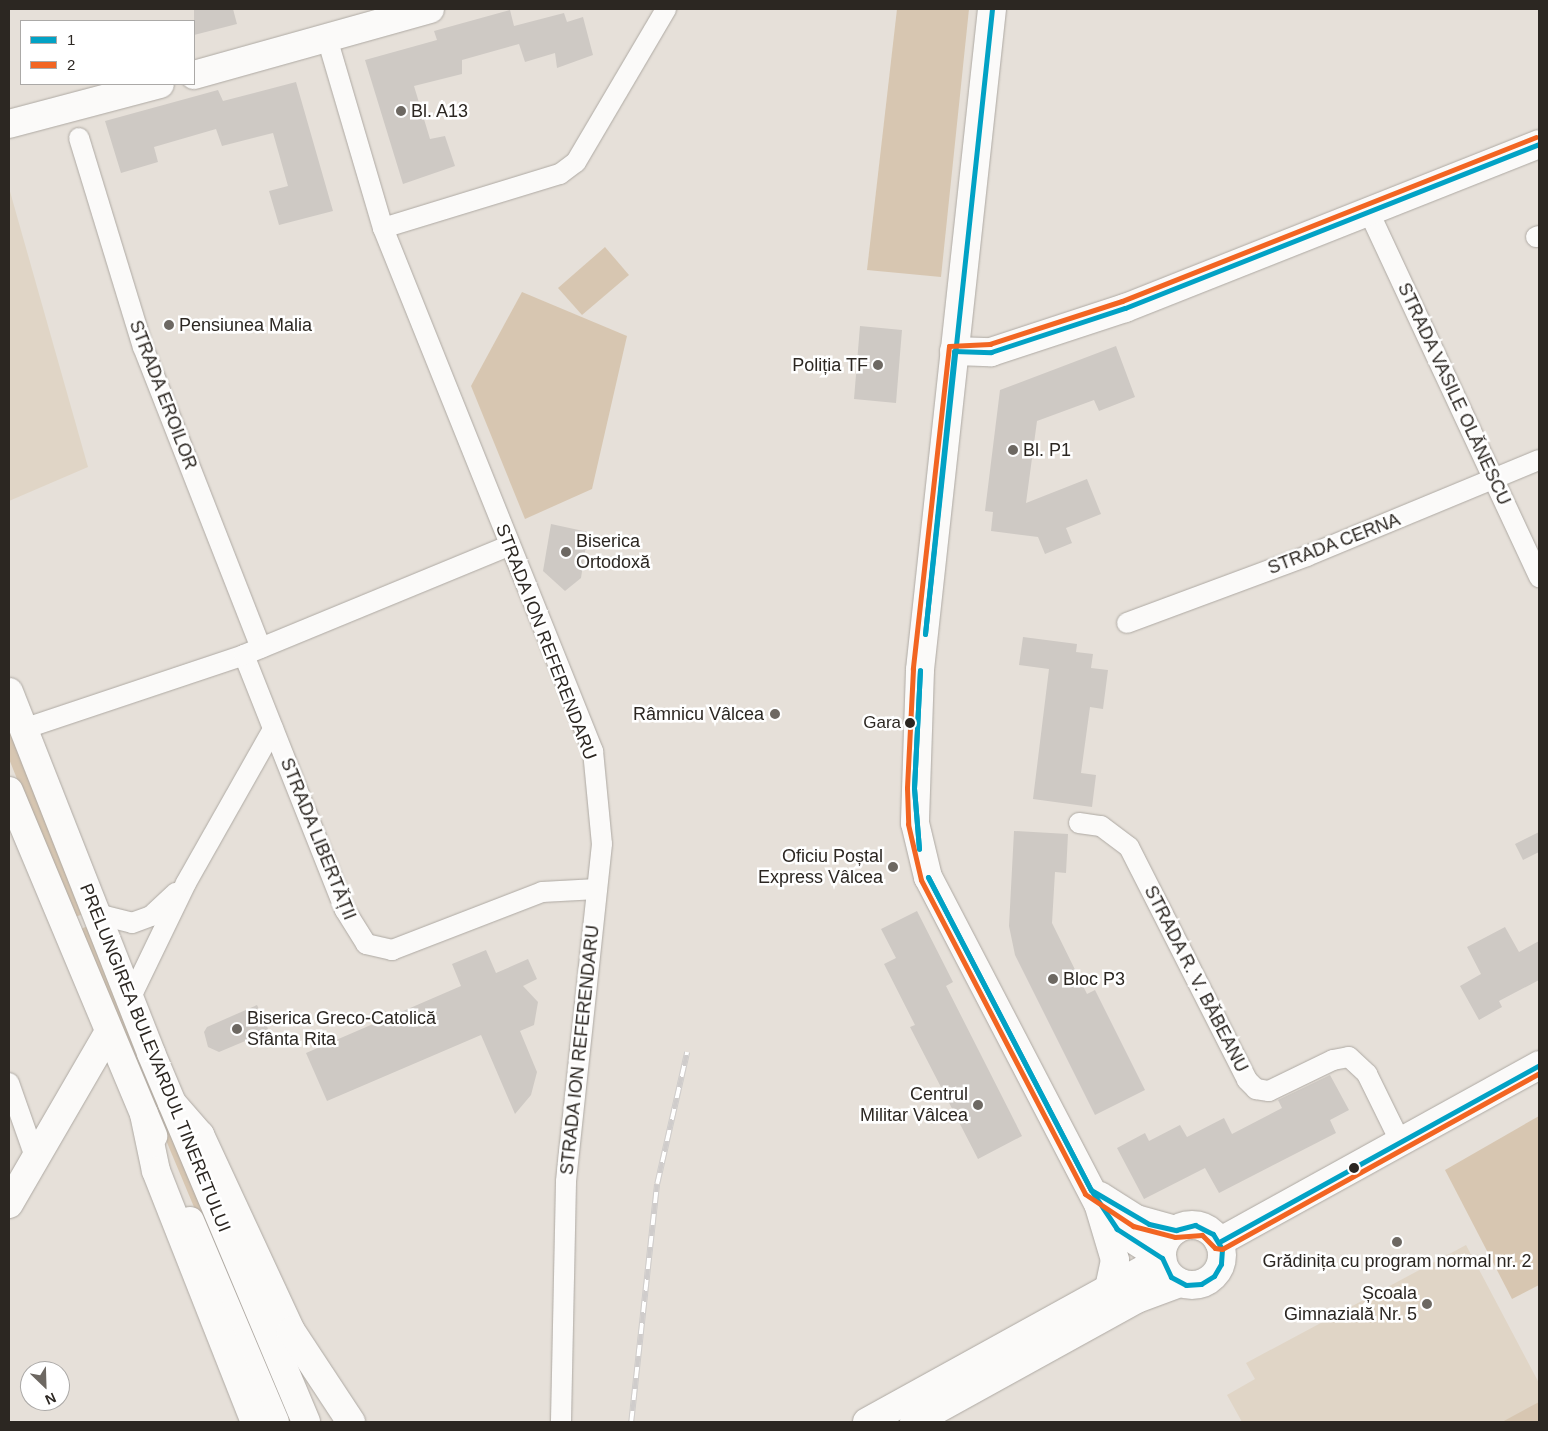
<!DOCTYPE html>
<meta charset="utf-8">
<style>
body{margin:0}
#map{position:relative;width:1548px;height:1431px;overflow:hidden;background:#e6e0d9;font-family:Helvetica,sans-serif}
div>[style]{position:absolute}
.built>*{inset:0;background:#e0d5c6}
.green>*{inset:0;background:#d7c6b1}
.building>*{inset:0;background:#cec9c4}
.roads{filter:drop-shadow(0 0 1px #aea9a3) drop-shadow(0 0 1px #aea9a3)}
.street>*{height:20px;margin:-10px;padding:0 10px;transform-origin:10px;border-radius:10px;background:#fbfaf9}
.secondary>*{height:28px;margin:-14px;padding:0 14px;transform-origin:14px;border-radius:14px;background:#fbfaf9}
.primary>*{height:28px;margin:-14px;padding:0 14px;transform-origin:14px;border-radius:14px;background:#fbfaf9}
.primary>.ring{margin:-14px;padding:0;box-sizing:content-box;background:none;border:28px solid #fbfaf9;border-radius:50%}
.rail>*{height:5.5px;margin-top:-2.75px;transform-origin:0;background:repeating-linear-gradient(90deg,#fff 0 11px,#cfcccb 0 22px);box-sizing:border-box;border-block:1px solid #cfcccb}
.bus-1>*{height:5px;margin:-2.5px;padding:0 2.5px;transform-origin:2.5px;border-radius:2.5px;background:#02a2c5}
.bus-2>*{height:5px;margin:-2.5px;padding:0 2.5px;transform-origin:2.5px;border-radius:2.5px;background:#f26522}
.dots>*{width:14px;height:14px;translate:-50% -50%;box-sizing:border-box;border:2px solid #fff;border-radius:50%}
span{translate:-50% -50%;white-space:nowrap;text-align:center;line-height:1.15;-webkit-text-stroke:5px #fff;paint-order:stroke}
.bus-label{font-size:17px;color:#2c2722}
.right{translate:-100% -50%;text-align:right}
.poi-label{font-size:18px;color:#2c2722}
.left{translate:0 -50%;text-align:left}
.street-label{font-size:18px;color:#2c2722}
.frame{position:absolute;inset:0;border:10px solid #2c2722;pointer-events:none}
.legend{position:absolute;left:20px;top:20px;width:175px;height:65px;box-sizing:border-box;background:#fff;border:1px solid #aba9a7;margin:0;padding:6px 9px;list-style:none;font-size:15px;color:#2c2722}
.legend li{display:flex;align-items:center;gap:10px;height:25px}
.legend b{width:25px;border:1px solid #aba9a7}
.north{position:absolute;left:20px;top:1361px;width:50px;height:50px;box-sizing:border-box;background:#fff;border:1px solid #aba9a7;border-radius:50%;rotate:156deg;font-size:14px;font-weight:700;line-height:20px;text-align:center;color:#2c2722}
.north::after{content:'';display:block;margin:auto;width:18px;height:22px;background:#6d6862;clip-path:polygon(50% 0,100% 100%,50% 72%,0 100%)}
</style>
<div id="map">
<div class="built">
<div style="clip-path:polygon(9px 188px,88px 467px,9px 501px)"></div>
<div style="clip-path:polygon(1466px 1245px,1539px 1383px,1539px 1422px,1242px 1422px,1227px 1395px,1255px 1379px,1246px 1363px)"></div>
</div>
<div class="green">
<div style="clip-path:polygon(897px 9px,969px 9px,941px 277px,867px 270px)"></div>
<div style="clip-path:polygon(605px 247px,629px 275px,582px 315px,558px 288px)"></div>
<div style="clip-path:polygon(522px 292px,627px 336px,592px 489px,525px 519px,471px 386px)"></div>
<div style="clip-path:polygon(9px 730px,83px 914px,73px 918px,9px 759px)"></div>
<div style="clip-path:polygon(88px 926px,298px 1422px,284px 1422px,78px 930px)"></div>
<div style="clip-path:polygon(1539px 1116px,1539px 1285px,1512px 1299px,1445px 1170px)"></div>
<div style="clip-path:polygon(1539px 1402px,1539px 1422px,1502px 1422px)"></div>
</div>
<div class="building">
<div style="clip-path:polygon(194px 9px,233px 9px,237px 24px,194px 35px)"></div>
<div style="clip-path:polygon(510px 10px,514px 26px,564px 13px,567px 22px,583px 17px,593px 55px,557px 68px,555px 53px,525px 62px,519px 44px,462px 60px,462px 74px,414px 86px,430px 139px,445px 136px,455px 166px,403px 184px,365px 60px,437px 40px,434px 31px)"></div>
<div style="clip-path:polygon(296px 82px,333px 211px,279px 225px,269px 191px,288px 186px,273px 133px,222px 146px,216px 129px,154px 147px,158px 162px,121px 173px,105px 121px,218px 90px,223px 101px)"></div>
<div style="clip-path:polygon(860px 326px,902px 330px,896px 403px,854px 399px)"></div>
<div style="clip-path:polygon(1116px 346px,1135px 397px,1099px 411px,1094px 400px,1037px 421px,1026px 503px,1087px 479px,1101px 514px,1066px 528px,1072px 543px,1045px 554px,1038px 537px,991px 531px,993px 512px,985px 511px,1000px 390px)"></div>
<div style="clip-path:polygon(551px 524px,588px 532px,581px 578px,565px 591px,543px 571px)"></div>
<div style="clip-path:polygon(1023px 637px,1077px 644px,1076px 652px,1093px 654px,1091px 668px,1108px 670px,1103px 709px,1090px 707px,1081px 773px,1096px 775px,1092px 807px,1033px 799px,1049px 669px,1019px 665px)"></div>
<div style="clip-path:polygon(1014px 831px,1068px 834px,1066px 873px,1055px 872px,1052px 923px,1087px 994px,1095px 990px,1145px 1090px,1095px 1115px,1015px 955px,1009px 926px)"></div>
<div style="clip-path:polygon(1539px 832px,1539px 852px,1523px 860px,1515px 844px)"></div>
<div style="clip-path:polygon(917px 911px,953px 982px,946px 986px,1022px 1136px,978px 1159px,910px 1027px,915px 1025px,884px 964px,896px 958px,881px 929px)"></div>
<div style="clip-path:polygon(1505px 927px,1519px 952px,1539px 941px,1539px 980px,1499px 1001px,1502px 1007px,1479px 1020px,1460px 986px,1481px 974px,1467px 947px)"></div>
<div style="clip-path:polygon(486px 950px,496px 973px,528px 959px,537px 979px,523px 986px,538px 1002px,534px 1025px,520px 1031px,537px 1072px,531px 1095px,515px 1114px,481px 1035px,327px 1101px,306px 1053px,461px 986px,452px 964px)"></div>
<div style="clip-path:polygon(257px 1005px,269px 1031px,219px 1052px,208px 1047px,204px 1032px,207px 1027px)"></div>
<div style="clip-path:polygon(1330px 1075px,1349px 1110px,1330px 1120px,1336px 1133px,1219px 1193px,1205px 1168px,1144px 1199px,1117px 1148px,1145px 1133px,1149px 1141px,1180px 1125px,1187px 1137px,1224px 1118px,1232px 1134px,1282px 1108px,1278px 1100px)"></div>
</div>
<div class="roads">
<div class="street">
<div style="left:327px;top:38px;width:198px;rotate:73.6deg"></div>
<div style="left:383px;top:228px;width:564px;rotate:68.12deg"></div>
<div style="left:593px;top:751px;width:93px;rotate:84.5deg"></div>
<div style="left:602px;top:844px;width:340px;rotate:96.1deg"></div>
<div style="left:566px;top:1182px;width:240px;rotate:91.2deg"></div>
<div style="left:79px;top:138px;width:219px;rotate:73deg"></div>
<div style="left:143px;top:347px;width:323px;rotate:68.6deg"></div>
<div style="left:1369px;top:212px;width:403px;rotate:65deg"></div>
<div style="left:383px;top:228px;width:185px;rotate:-17deg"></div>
<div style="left:560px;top:174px;width:20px;rotate:-37deg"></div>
<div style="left:576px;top:162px;width:178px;rotate:-59.5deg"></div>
<div style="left:1536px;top:237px;width:3px;rotate:-18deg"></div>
<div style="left:1127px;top:623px;width:192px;rotate:-20.4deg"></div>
<div style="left:1307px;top:556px;width:251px;rotate:-22.5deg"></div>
<div style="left:244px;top:655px;width:274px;rotate:68.4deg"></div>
<div style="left:345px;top:910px;width:40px;rotate:58deg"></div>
<div style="left:366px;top:944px;width:27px;rotate:13deg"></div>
<div style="left:392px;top:950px;width:161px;rotate:-21.1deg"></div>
<div style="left:542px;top:892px;width:55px;rotate:-3.1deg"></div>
<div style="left:23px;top:729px;width:233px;rotate:-18.5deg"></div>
<div style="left:244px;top:655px;width:287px;rotate:-22.4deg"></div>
<div style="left:1079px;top:823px;width:22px;rotate:8deg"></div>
<div style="left:1101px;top:826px;width:35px;rotate:37deg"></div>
<div style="left:1129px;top:847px;width:261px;rotate:63.1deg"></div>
<div style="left:1247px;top:1080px;width:13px;rotate:45deg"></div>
<div style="left:1256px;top:1089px;width:13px;rotate:9deg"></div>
<div style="left:1269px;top:1091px;width:71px;rotate:-25.8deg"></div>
<div style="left:1333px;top:1060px;width:16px;rotate:-11deg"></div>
<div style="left:1349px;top:1057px;width:25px;rotate:43deg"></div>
<div style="left:1367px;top:1074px;width:75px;rotate:63.8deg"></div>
<div style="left:97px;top:914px;width:36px;rotate:14deg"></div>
<div style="left:132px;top:923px;width:20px;rotate:-20deg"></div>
<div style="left:151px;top:916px;width:34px;rotate:-43deg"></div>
<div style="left:130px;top:999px;width:129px;rotate:-64.2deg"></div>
<div style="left:186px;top:883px;width:177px;rotate:-60.5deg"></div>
<div style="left:9px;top:1083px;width:78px;rotate:70.6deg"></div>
</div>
<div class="secondary">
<div style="left:992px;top:9px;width:665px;rotate:96.22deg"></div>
<div style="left:920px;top:670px;width:153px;rotate:91.9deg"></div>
<div style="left:915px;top:823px;width:56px;rotate:76.5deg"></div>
<div style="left:928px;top:877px;width:368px;rotate:62.5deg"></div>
<div style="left:1098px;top:1203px;width:32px;rotate:54deg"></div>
<div style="left:1117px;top:1229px;width:54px;rotate:32.8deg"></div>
<div style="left:194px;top:75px;width:245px;rotate:-15.6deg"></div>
<div style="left:9px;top:124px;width:156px;rotate:-14.8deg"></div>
<div style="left:954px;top:351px;width:37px;rotate:2deg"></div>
<div style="left:991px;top:352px;width:141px;rotate:-18.2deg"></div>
<div style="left:1125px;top:308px;width:445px;rotate:-21.6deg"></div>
<div style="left:9px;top:692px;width:388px;rotate:68.5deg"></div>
<div style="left:151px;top:1053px;width:400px;rotate:67.2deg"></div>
<div style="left:9px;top:791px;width:374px;rotate:67.3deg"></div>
<div style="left:1100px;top:1196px;width:43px;rotate:32.6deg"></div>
<div style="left:1136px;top:1219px;width:41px;rotate:15.4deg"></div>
<div style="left:9px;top:1204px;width:198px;rotate:-59.9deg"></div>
<div style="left:190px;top:1221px;width:218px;rotate:67.1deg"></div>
</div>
<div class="primary">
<div style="left:172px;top:1103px;width:43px;rotate:48.8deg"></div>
<div style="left:200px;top:1135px;width:216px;rotate:65.1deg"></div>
<div style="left:291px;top:1331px;width:109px;rotate:56.6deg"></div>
<div style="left:144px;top:1114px;width:58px;rotate:78.1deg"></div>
<div style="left:156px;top:1171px;width:270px;rotate:68.5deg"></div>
<div style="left:1098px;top:1203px;width:59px;rotate:73.4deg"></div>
<div style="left:1115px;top:1260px;width:29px;rotate:102deg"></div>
<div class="ring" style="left:1162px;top:1225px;width:32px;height:32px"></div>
<div style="left:1219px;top:1242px;width:366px;rotate:-28.9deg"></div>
<div style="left:867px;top:1422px;width:337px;rotate:-28.9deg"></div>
<div style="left:914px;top:1422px;width:255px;rotate:-28.9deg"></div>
<div style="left:1137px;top:1299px;width:46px;rotate:-20.4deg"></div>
</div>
</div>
<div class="rail">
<div style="left:631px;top:1422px;width:239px;rotate:-83.8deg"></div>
<div style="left:657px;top:1184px;width:135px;rotate:-77.2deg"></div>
</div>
<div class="bus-1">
<div style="left:954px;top:351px;width:37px;rotate:2deg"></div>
<div style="left:991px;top:352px;width:141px;rotate:-18.2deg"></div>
<div style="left:1125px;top:308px;width:445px;rotate:-21.6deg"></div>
<div style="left:925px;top:634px;width:284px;rotate:-84.1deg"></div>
<div style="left:925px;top:634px;width:629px;rotate:-83.88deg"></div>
<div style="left:914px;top:788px;width:61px;rotate:85.3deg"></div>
<div style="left:914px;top:788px;width:61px;rotate:85.3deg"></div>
<div style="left:914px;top:788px;width:118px;rotate:-87.1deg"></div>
<div style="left:914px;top:788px;width:118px;rotate:-87.1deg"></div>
<div style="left:928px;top:877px;width:353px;rotate:62.5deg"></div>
<div style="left:928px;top:877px;width:353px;rotate:62.5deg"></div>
<div style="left:1091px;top:1190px;width:67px;rotate:30.4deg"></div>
<div style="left:1149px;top:1224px;width:28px;rotate:13deg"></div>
<div style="left:1176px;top:1230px;width:20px;rotate:-15deg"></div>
<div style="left:1195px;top:1225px;width:20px;rotate:27deg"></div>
<div style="left:1213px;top:1234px;width:17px;rotate:59deg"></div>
<div style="left:1222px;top:1249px;width:15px;rotate:94deg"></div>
<div style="left:1221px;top:1264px;width:14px;rotate:120deg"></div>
<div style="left:1214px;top:1276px;width:15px;rotate:148deg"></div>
<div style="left:1201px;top:1284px;width:15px;rotate:176deg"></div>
<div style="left:1186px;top:1285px;width:17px;rotate:-152deg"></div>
<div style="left:1171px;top:1277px;width:21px;rotate:-115deg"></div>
<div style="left:1162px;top:1258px;width:54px;rotate:-147.2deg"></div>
<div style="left:1117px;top:1229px;width:47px;rotate:-123.7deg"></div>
<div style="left:1219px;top:1242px;width:366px;rotate:-28.9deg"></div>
</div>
<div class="bus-2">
<div style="left:1536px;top:137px;width:445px;rotate:158.4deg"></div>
<div style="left:1122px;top:301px;width:139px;rotate:162deg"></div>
<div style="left:990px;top:344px;width:41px;rotate:177.2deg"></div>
<div style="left:949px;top:346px;width:325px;rotate:96.4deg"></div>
<div style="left:913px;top:669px;width:119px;rotate:92.9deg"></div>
<div style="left:907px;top:788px;width:36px;rotate:88deg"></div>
<div style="left:908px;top:824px;width:57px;rotate:76.9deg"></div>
<div style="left:921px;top:880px;width:354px;rotate:62.4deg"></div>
<div style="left:1085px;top:1194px;width:58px;rotate:33.7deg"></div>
<div style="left:1133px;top:1226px;width:43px;rotate:14.7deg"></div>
<div style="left:1175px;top:1237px;width:27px;rotate:-4deg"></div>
<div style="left:1202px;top:1235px;width:18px;rotate:45deg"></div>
<div style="left:1215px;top:1248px;width:7px;rotate:8deg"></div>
<div style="left:1222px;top:1249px;width:363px;rotate:-29deg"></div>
</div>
<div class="dots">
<div style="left:401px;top:111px;background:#6d6862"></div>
<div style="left:169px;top:325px;background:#6d6862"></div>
<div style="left:878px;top:365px;background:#6d6862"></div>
<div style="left:1013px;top:450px;background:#6d6862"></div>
<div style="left:566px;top:552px;background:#6d6862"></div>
<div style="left:775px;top:714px;background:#6d6862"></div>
<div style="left:910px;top:723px;background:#2c2722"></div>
<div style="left:893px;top:867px;background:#6d6862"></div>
<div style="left:1053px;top:979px;background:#6d6862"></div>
<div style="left:237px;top:1029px;background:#6d6862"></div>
<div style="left:978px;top:1105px;background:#6d6862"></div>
<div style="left:1354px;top:1168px;background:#2c2722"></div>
<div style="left:1397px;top:1242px;background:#6d6862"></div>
<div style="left:1427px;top:1304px;background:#6d6862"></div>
</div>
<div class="bus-label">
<span class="right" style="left:901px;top:723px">Gara</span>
</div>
<div class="poi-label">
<span class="left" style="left:411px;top:111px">Bl. A13</span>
<span class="left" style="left:179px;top:325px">Pensiunea Malia</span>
<span class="right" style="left:868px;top:365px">Poliția TF</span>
<span class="left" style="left:1023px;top:450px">Bl. P1</span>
<span class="left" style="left:576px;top:552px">Biserica<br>Ortodoxă</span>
<span class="right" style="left:764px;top:714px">Râmnicu Vâlcea</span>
<span class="right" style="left:883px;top:867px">Oficiu Poștal<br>Express Vâlcea</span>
<span class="left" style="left:1063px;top:979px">Bloc P3</span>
<span class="left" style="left:247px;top:1029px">Biserica Greco-Catolică<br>Sfânta Rita</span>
<span class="right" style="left:968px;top:1105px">Centrul<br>Militar Vâlcea</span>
<span style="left:1397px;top:1261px">Grădinița cu program normal nr. 2</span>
<span class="right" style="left:1417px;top:1304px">Școala<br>Gimnazială Nr. 5</span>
</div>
<div class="street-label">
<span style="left:1454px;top:394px;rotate:65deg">STRADA VASILE OLĂNESCU</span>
<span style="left:163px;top:395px;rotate:69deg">STRADA EROILOR</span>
<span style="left:1334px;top:544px;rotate:-21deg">STRADA CERNA</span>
<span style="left:546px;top:642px;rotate:69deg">STRADA ION REFERENDARU</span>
<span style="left:318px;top:839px;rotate:68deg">STRADA LIBERTĂȚII</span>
<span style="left:1196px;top:979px;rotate:63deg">STRADA R. V. BĂBEANU</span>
<span style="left:580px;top:1050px;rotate:-84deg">STRADA ION REFERENDARU</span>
<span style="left:155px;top:1058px;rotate:68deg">PRELUNGIREA BULEVARDUL TINERETULUI</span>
</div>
<div class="frame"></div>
<ul class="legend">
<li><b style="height:6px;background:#02a2c5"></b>1</li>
<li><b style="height:6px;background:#f26522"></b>2</li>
</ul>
<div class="north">N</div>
</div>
